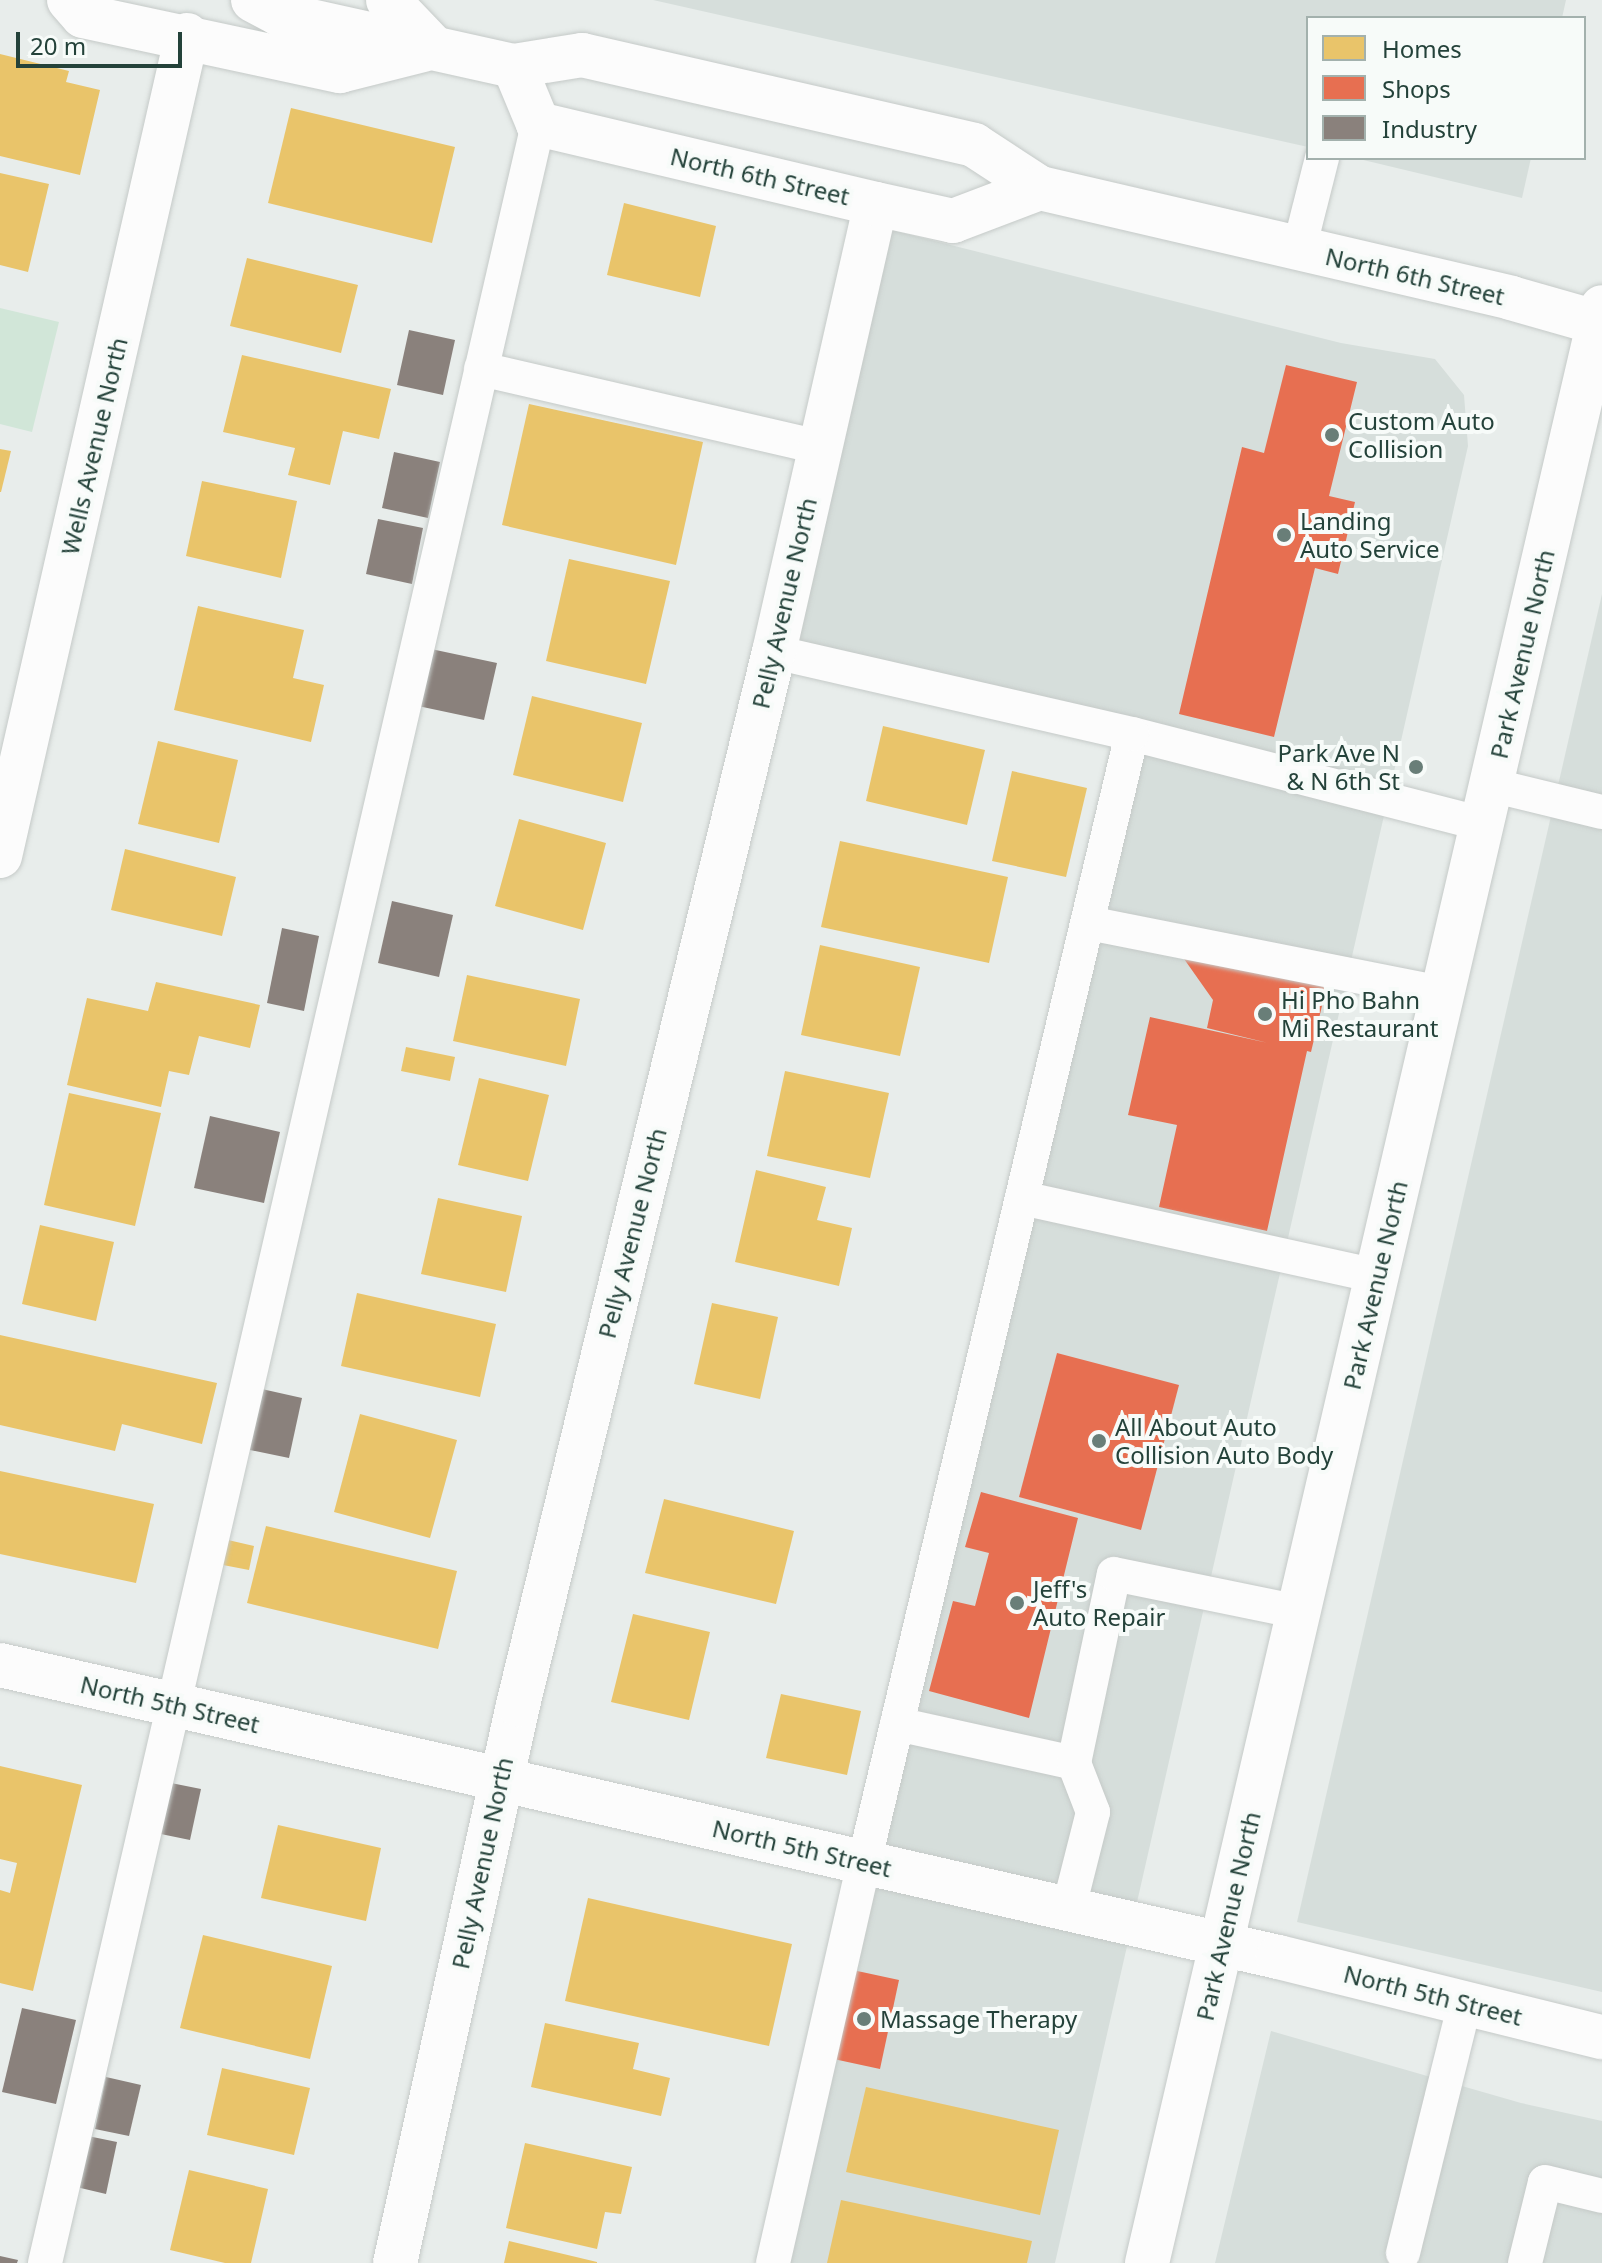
<!DOCTYPE html>
<style>
body{margin:0}
#map{position:relative;width:1602px;height:2263px;overflow:hidden;background:#e8edeb;font-family:"Noto Sans",sans-serif}
div>[style]{position:absolute}
.built>*{inset:0;background:#d6dedb}
.green>*{inset:0;background:#d1e6d8}
.homes>*{inset:0;background:#e9c46a}
.shops>*{inset:0;background:#e76f51}
.industry>*{inset:0;background:#8a817c}
.roads{filter:drop-shadow(0 0 2px #c5cac8) drop-shadow(0 0 2px #c5cac8)}
.lane>*{height:34px;margin:-17px;padding:0 17px;transform-origin:17px;border-radius:17px;background:#fcfcfc}
.street>*{height:44px;margin:-22px;padding:0 22px;transform-origin:22px;border-radius:22px;background:#fcfcfc}
.secondary>*{height:44px;margin:-22px;padding:0 22px;transform-origin:22px;border-radius:22px;background:#fcfcfc}
.dots>*{width:22px;height:22px;translate:-50% -50%;box-sizing:border-box;border:4px solid #f7fbf9;border-radius:50%}
span{translate:-50% -50%;white-space:nowrap;text-align:center;line-height:1.15;-webkit-text-stroke:8px #f7fbf9;paint-order:stroke}
.street-label{font-size:24px;color:#24423a}
.poi-label{font-size:24px;color:#24423a}
.left{translate:0 -50%;text-align:left}
.right{translate:-100% -50%;text-align:right}
.legend{position:absolute;left:1306px;top:16px;width:280px;height:144px;box-sizing:border-box;background:#f7fbf9;border:2px solid #a3b1ad;margin:0;padding:10px 14px;list-style:none;font-size:24px;color:#24423a}
.legend li{display:flex;align-items:center;gap:16px;height:40px}
.legend b{width:40px;border:2px solid #a3b1ad}
.scale{position:absolute;left:16px;top:32px;width:166px;height:36px;box-sizing:border-box;border:4px solid #24423a;border-top:0;padding-left:10px;font-size:24px;line-height:28px;white-space:nowrap;color:#24423a;-webkit-text-stroke:6px #f7fbf9;paint-order:stroke}
</style>
<div id="map">
<div class="built">
<div style="clip-path:polygon(653px 0,1566px 0,1562px 18px,1308px 18px,1308px 147px)"></div>
<div style="clip-path:polygon(1355px 158px,1531px 158px,1522px 198px)"></div>
<div style="clip-path:polygon(871px 225px,1341px 343px,1435px 359px,1464px 395px,1468px 446px,1055px 2263px,773px 2263px,1132px 735px,774px 652px)"></div>
<div style="clip-path:polygon(1602px 594px,1602px 1992px,1297px 1922px)"></div>
<div style="clip-path:polygon(1271px 2031px,1521px 2103px,1602px 2121px,1602px 2263px,1215px 2263px)"></div>
</div>
<div class="green">
<div style="clip-path:polygon(0 308px,59px 322px,32px 432px,0 424px)"></div>
</div>
<div class="homes">
<div style="clip-path:polygon(0 54px,69px 71px,66px 82px,100px 90px,80px 175px,0 156px)"></div>
<div style="clip-path:polygon(291px 108px,455px 147px,432px 243px,268px 203px)"></div>
<div style="clip-path:polygon(0 173px,49px 184px,28px 272px,0 265px)"></div>
<div style="clip-path:polygon(624px 203px,716px 226px,700px 297px,607px 275px)"></div>
<div style="clip-path:polygon(247px 258px,358px 285px,341px 353px,230px 326px)"></div>
<div style="clip-path:polygon(242px 355px,391px 389px,379px 439px,343px 431px,330px 485px,288px 475px,295px 448px,223px 432px)"></div>
<div style="clip-path:polygon(529px 404px,703px 442px,676px 565px,502px 525px)"></div>
<div style="clip-path:polygon(0 449px,11px 451px,1px 492px,0 492px)"></div>
<div style="clip-path:polygon(202px 481px,297px 501px,281px 578px,186px 556px)"></div>
<div style="clip-path:polygon(569px 559px,670px 581px,646px 684px,546px 661px)"></div>
<div style="clip-path:polygon(198px 606px,304px 630px,293px 678px,324px 685px,311px 742px,174px 710px)"></div>
<div style="clip-path:polygon(532px 696px,642px 723px,623px 802px,513px 775px)"></div>
<div style="clip-path:polygon(883px 726px,985px 750px,967px 825px,866px 801px)"></div>
<div style="clip-path:polygon(158px 741px,238px 760px,219px 843px,138px 824px)"></div>
<div style="clip-path:polygon(1012px 771px,1087px 788px,1066px 877px,992px 861px)"></div>
<div style="clip-path:polygon(519px 819px,606px 843px,583px 930px,495px 906px)"></div>
<div style="clip-path:polygon(840px 841px,1008px 877px,989px 963px,821px 927px)"></div>
<div style="clip-path:polygon(125px 849px,236px 877px,222px 936px,111px 910px)"></div>
<div style="clip-path:polygon(820px 945px,920px 967px,900px 1056px,801px 1035px)"></div>
<div style="clip-path:polygon(467px 975px,580px 999px,566px 1066px,453px 1041px)"></div>
<div style="clip-path:polygon(156px 982px,260px 1005px,250px 1048px,199px 1036px,189px 1075px,169px 1071px,161px 1107px,67px 1085px,87px 998px,148px 1011px)"></div>
<div style="clip-path:polygon(406px 1047px,455px 1057px,450px 1081px,401px 1071px)"></div>
<div style="clip-path:polygon(785px 1071px,889px 1093px,870px 1178px,767px 1156px)"></div>
<div style="clip-path:polygon(479px 1078px,549px 1095px,528px 1181px,458px 1165px)"></div>
<div style="clip-path:polygon(69px 1093px,161px 1113px,135px 1226px,44px 1205px)"></div>
<div style="clip-path:polygon(756px 1170px,826px 1187px,817px 1220px,852px 1228px,839px 1286px,735px 1262px)"></div>
<div style="clip-path:polygon(438px 1198px,522px 1216px,506px 1292px,421px 1274px)"></div>
<div style="clip-path:polygon(40px 1225px,114px 1242px,96px 1321px,22px 1304px)"></div>
<div style="clip-path:polygon(357px 1293px,496px 1324px,480px 1397px,341px 1366px)"></div>
<div style="clip-path:polygon(712px 1303px,778px 1317px,760px 1399px,694px 1384px)"></div>
<div style="clip-path:polygon(0 1335px,217px 1383px,202px 1444px,122px 1424px,115px 1451px,0 1425px)"></div>
<div style="clip-path:polygon(360px 1414px,457px 1440px,430px 1538px,334px 1512px)"></div>
<div style="clip-path:polygon(0 1471px,154px 1504px,136px 1583px,0 1554px)"></div>
<div style="clip-path:polygon(664px 1499px,794px 1531px,776px 1604px,645px 1573px)"></div>
<div style="clip-path:polygon(266px 1526px,457px 1571px,438px 1649px,247px 1603px)"></div>
<div style="clip-path:polygon(228px 1540px,254px 1546px,249px 1570px,223px 1565px)"></div>
<div style="clip-path:polygon(633px 1614px,710px 1632px,689px 1720px,611px 1702px)"></div>
<div style="clip-path:polygon(781px 1694px,861px 1711px,847px 1775px,766px 1758px)"></div>
<div style="clip-path:polygon(0 1766px,82px 1785px,33px 1991px,0 1983px,0 1890px,10px 1893px,17px 1863px,0 1859px)"></div>
<div style="clip-path:polygon(278px 1825px,381px 1848px,366px 1921px,261px 1898px)"></div>
<div style="clip-path:polygon(588px 1898px,792px 1944px,769px 2046px,565px 2001px)"></div>
<div style="clip-path:polygon(203px 1935px,332px 1966px,310px 2059px,180px 2028px)"></div>
<div style="clip-path:polygon(545px 2023px,639px 2043px,633px 2069px,670px 2078px,661px 2116px,531px 2087px)"></div>
<div style="clip-path:polygon(222px 2068px,310px 2088px,294px 2155px,207px 2135px)"></div>
<div style="clip-path:polygon(866px 2087px,1059px 2130px,1040px 2215px,846px 2172px)"></div>
<div style="clip-path:polygon(525px 2143px,632px 2167px,621px 2214px,605px 2212px,597px 2249px,506px 2228px)"></div>
<div style="clip-path:polygon(189px 2170px,268px 2189px,251px 2263px,225px 2263px,170px 2250px)"></div>
<div style="clip-path:polygon(841px 2200px,1032px 2241px,1027px 2263px,827px 2263px)"></div>
<div style="clip-path:polygon(509px 2241px,597px 2262px,597px 2263px,504px 2263px)"></div>
</div>
<div class="shops">
<div style="clip-path:polygon(1286px 365px,1357px 382px,1329px 496px,1355px 502px,1338px 574px,1315px 568px,1274px 737px,1179px 714px,1242px 447px,1264px 453px)"></div>
<div style="clip-path:polygon(1182px 956px,1327px 985px,1311px 1052px,1307px 1051px,1267px 1231px,1159px 1207px,1177px 1125px,1128px 1115px,1150px 1017px,1268px 1043px,1207px 1028px,1213px 1000px)"></div>
<div style="clip-path:polygon(1057px 1353px,1179px 1385px,1141px 1530px,1019px 1497px)"></div>
<div style="clip-path:polygon(981px 1492px,1078px 1518px,1029px 1718px,929px 1691px,953px 1601px,975px 1606px,989px 1553px,965px 1547px)"></div>
<div style="clip-path:polygon(848px 1969px,899px 1980px,880px 2069px,829px 2058px)"></div>
</div>
<div class="industry">
<div style="clip-path:polygon(409px 330px,455px 340px,443px 395px,397px 385px)"></div>
<div style="clip-path:polygon(394px 452px,440px 462px,428px 518px,382px 508px)"></div>
<div style="clip-path:polygon(378px 519px,423px 528px,412px 584px,366px 574px)"></div>
<div style="clip-path:polygon(431px 649px,497px 663px,484px 720px,418px 706px)"></div>
<div style="clip-path:polygon(392px 901px,453px 915px,439px 977px,378px 963px)"></div>
<div style="clip-path:polygon(282px 928px,319px 936px,304px 1011px,267px 1003px)"></div>
<div style="clip-path:polygon(210px 1116px,280px 1132px,264px 1203px,194px 1188px)"></div>
<div style="clip-path:polygon(253px 1387px,302px 1398px,289px 1458px,240px 1448px)"></div>
<div style="clip-path:polygon(166px 1782px,201px 1789px,190px 1840px,156px 1833px)"></div>
<div style="clip-path:polygon(22px 2008px,76px 2020px,56px 2104px,2px 2092px)"></div>
<div style="clip-path:polygon(106px 2077px,141px 2085px,129px 2136px,95px 2129px)"></div>
<div style="clip-path:polygon(83px 2135px,117px 2142px,106px 2194px,72px 2186px)"></div>
<div style="clip-path:polygon(0 2256px,18px 2260px,17px 2263px,0 2263px)"></div>
</div>
<div class="roads">
<div class="lane">
<div style="left:1299px;top:249px;width:94px;rotate:-75.8deg"></div>
<div style="left:481px;top:369px;width:348px;rotate:13deg"></div>
<div style="left:1132px;top:734px;width:361px;rotate:14.4deg"></div>
<div style="left:1491px;top:785px;width:114px;rotate:13.7deg"></div>
<div style="left:1088px;top:923px;width:362px;rotate:11.2deg"></div>
<div style="left:1022px;top:1198px;width:363px;rotate:12.4deg"></div>
<div style="left:897px;top:1724px;width:181px;rotate:12.4deg"></div>
<div style="left:1068px;top:1911px;width:102px;rotate:-75.8deg"></div>
<div style="left:1093px;top:1812px;width:53px;rotate:-111.2deg"></div>
<div style="left:1074px;top:1763px;width:193px;rotate:-78.1deg"></div>
<div style="left:1114px;top:1574px;width:189px;rotate:11.6deg"></div>
<div style="left:1403px;top:2253px;width:258px;rotate:-76.1deg"></div>
<div style="left:45px;top:2263px;width:2195px;rotate:-77.02deg"></div>
<div style="left:773px;top:2263px;width:410px;rotate:-77.2deg"></div>
<div style="left:864px;top:1863px;width:1160px;rotate:-76.65deg"></div>
<div style="left:1132px;top:734px;width:367px;rotate:-167.1deg"></div>
<div style="left:1525px;top:2263px;width:83px;rotate:-76.1deg"></div>
<div style="left:1545px;top:2182px;width:59px;rotate:13.8deg"></div>
</div>
<div class="street">
<div style="left:0;top:856px;width:842px;rotate:-77.17deg"></div>
<div style="left:0;top:1665px;width:1311px;rotate:12.87deg"></div>
<div style="left:1278px;top:1957px;width:334px;rotate:13.9deg"></div>
<div style="left:395px;top:2263px;width:571px;rotate:-77.57deg"></div>
<div style="left:518px;top:1705px;width:1084px;rotate:-76.34deg"></div>
<div style="left:774px;top:652px;width:459px;rotate:-77.2deg"></div>
</div>
<div class="secondary">
<div style="left:69px;top:0;width:21px;rotate:49deg"></div>
<div style="left:83px;top:16px;width:263px;rotate:12.1deg"></div>
<div style="left:340px;top:71px;width:86px;rotate:-14.2deg"></div>
<div style="left:253px;top:0;width:30px;rotate:28deg"></div>
<div style="left:279px;top:14px;width:241px;rotate:12.5deg"></div>
<div style="left:514px;top:66px;width:69px;rotate:-9.2deg"></div>
<div style="left:582px;top:55px;width:402px;rotate:12.9deg"></div>
<div style="left:974px;top:145px;width:79px;rotate:33.1deg"></div>
<div style="left:1040px;top:188px;width:484px;rotate:13.1deg"></div>
<div style="left:1511px;top:298px;width:95px;rotate:15.9deg"></div>
<div style="left:388px;top:0;width:66px;rotate:46.2deg"></div>
<div style="left:514px;top:66px;width:63px;rotate:67.5deg"></div>
<div style="left:538px;top:124px;width:347px;rotate:13.3deg"></div>
<div style="left:876px;top:204px;width:79px;rotate:12.4deg"></div>
<div style="left:953px;top:221px;width:93px;rotate:-20.8deg"></div>
<div style="left:1147px;top:2263px;width:2008px;rotate:-76.9deg"></div>
</div>
</div>
<div class="dots">
<div style="left:1332px;top:435px;background:#697e78"></div>
<div style="left:1284px;top:535px;background:#697e78"></div>
<div style="left:1416px;top:767px;background:#697e78"></div>
<div style="left:1265px;top:1014px;background:#697e78"></div>
<div style="left:1099px;top:1441px;background:#697e78"></div>
<div style="left:1017px;top:1603px;background:#697e78"></div>
<div style="left:864px;top:2019px;background:#697e78"></div>
</div>
<div class="street-label">
<span style="left:760px;top:176px;rotate:13deg">North 6th Street</span>
<span style="left:1415px;top:276px;rotate:13deg">North 6th Street</span>
<span style="left:94px;top:446px;rotate:-77deg">Wells Avenue North</span>
<span style="left:784px;top:603px;rotate:-77deg">Pelly Avenue North</span>
<span style="left:1522px;top:654px;rotate:-77deg">Park Avenue North</span>
<span style="left:632px;top:1233px;rotate:-76deg">Pelly Avenue North</span>
<span style="left:1375px;top:1285px;rotate:-77deg">Park Avenue North</span>
<span style="left:170px;top:1704px;rotate:13deg">North 5th Street</span>
<span style="left:802px;top:1848px;rotate:13deg">North 5th Street</span>
<span style="left:482px;top:1863px;rotate:-78deg">Pelly Avenue North</span>
<span style="left:1228px;top:1916px;rotate:-77deg">Park Avenue North</span>
<span style="left:1433px;top:1995px;rotate:14deg">North 5th Street</span>
</div>
<div class="poi-label">
<span class="left" style="left:1348px;top:435px">Custom Auto<br>Collision</span>
<span class="left" style="left:1300px;top:535px">Landing<br>Auto Service</span>
<span class="right" style="left:1400px;top:767px">Park Ave N<br>&amp; N 6th St</span>
<span class="left" style="left:1281px;top:1014px">Hi Pho Bahn<br>Mi Restaurant</span>
<span class="left" style="left:1115px;top:1441px">All About Auto<br>Collision Auto Body</span>
<span class="left" style="left:1033px;top:1603px">Jeff's<br>Auto Repair</span>
<span class="left" style="left:880px;top:2019px">Massage Therapy</span>
</div>
<ul class="legend">
<li><b style="height:22px;background:#e9c46a"></b>Homes</li>
<li><b style="height:22px;background:#e76f51"></b>Shops</li>
<li><b style="height:22px;background:#8a817c"></b>Industry</li>
</ul>
<div class="scale">20 m</div>
</div>
